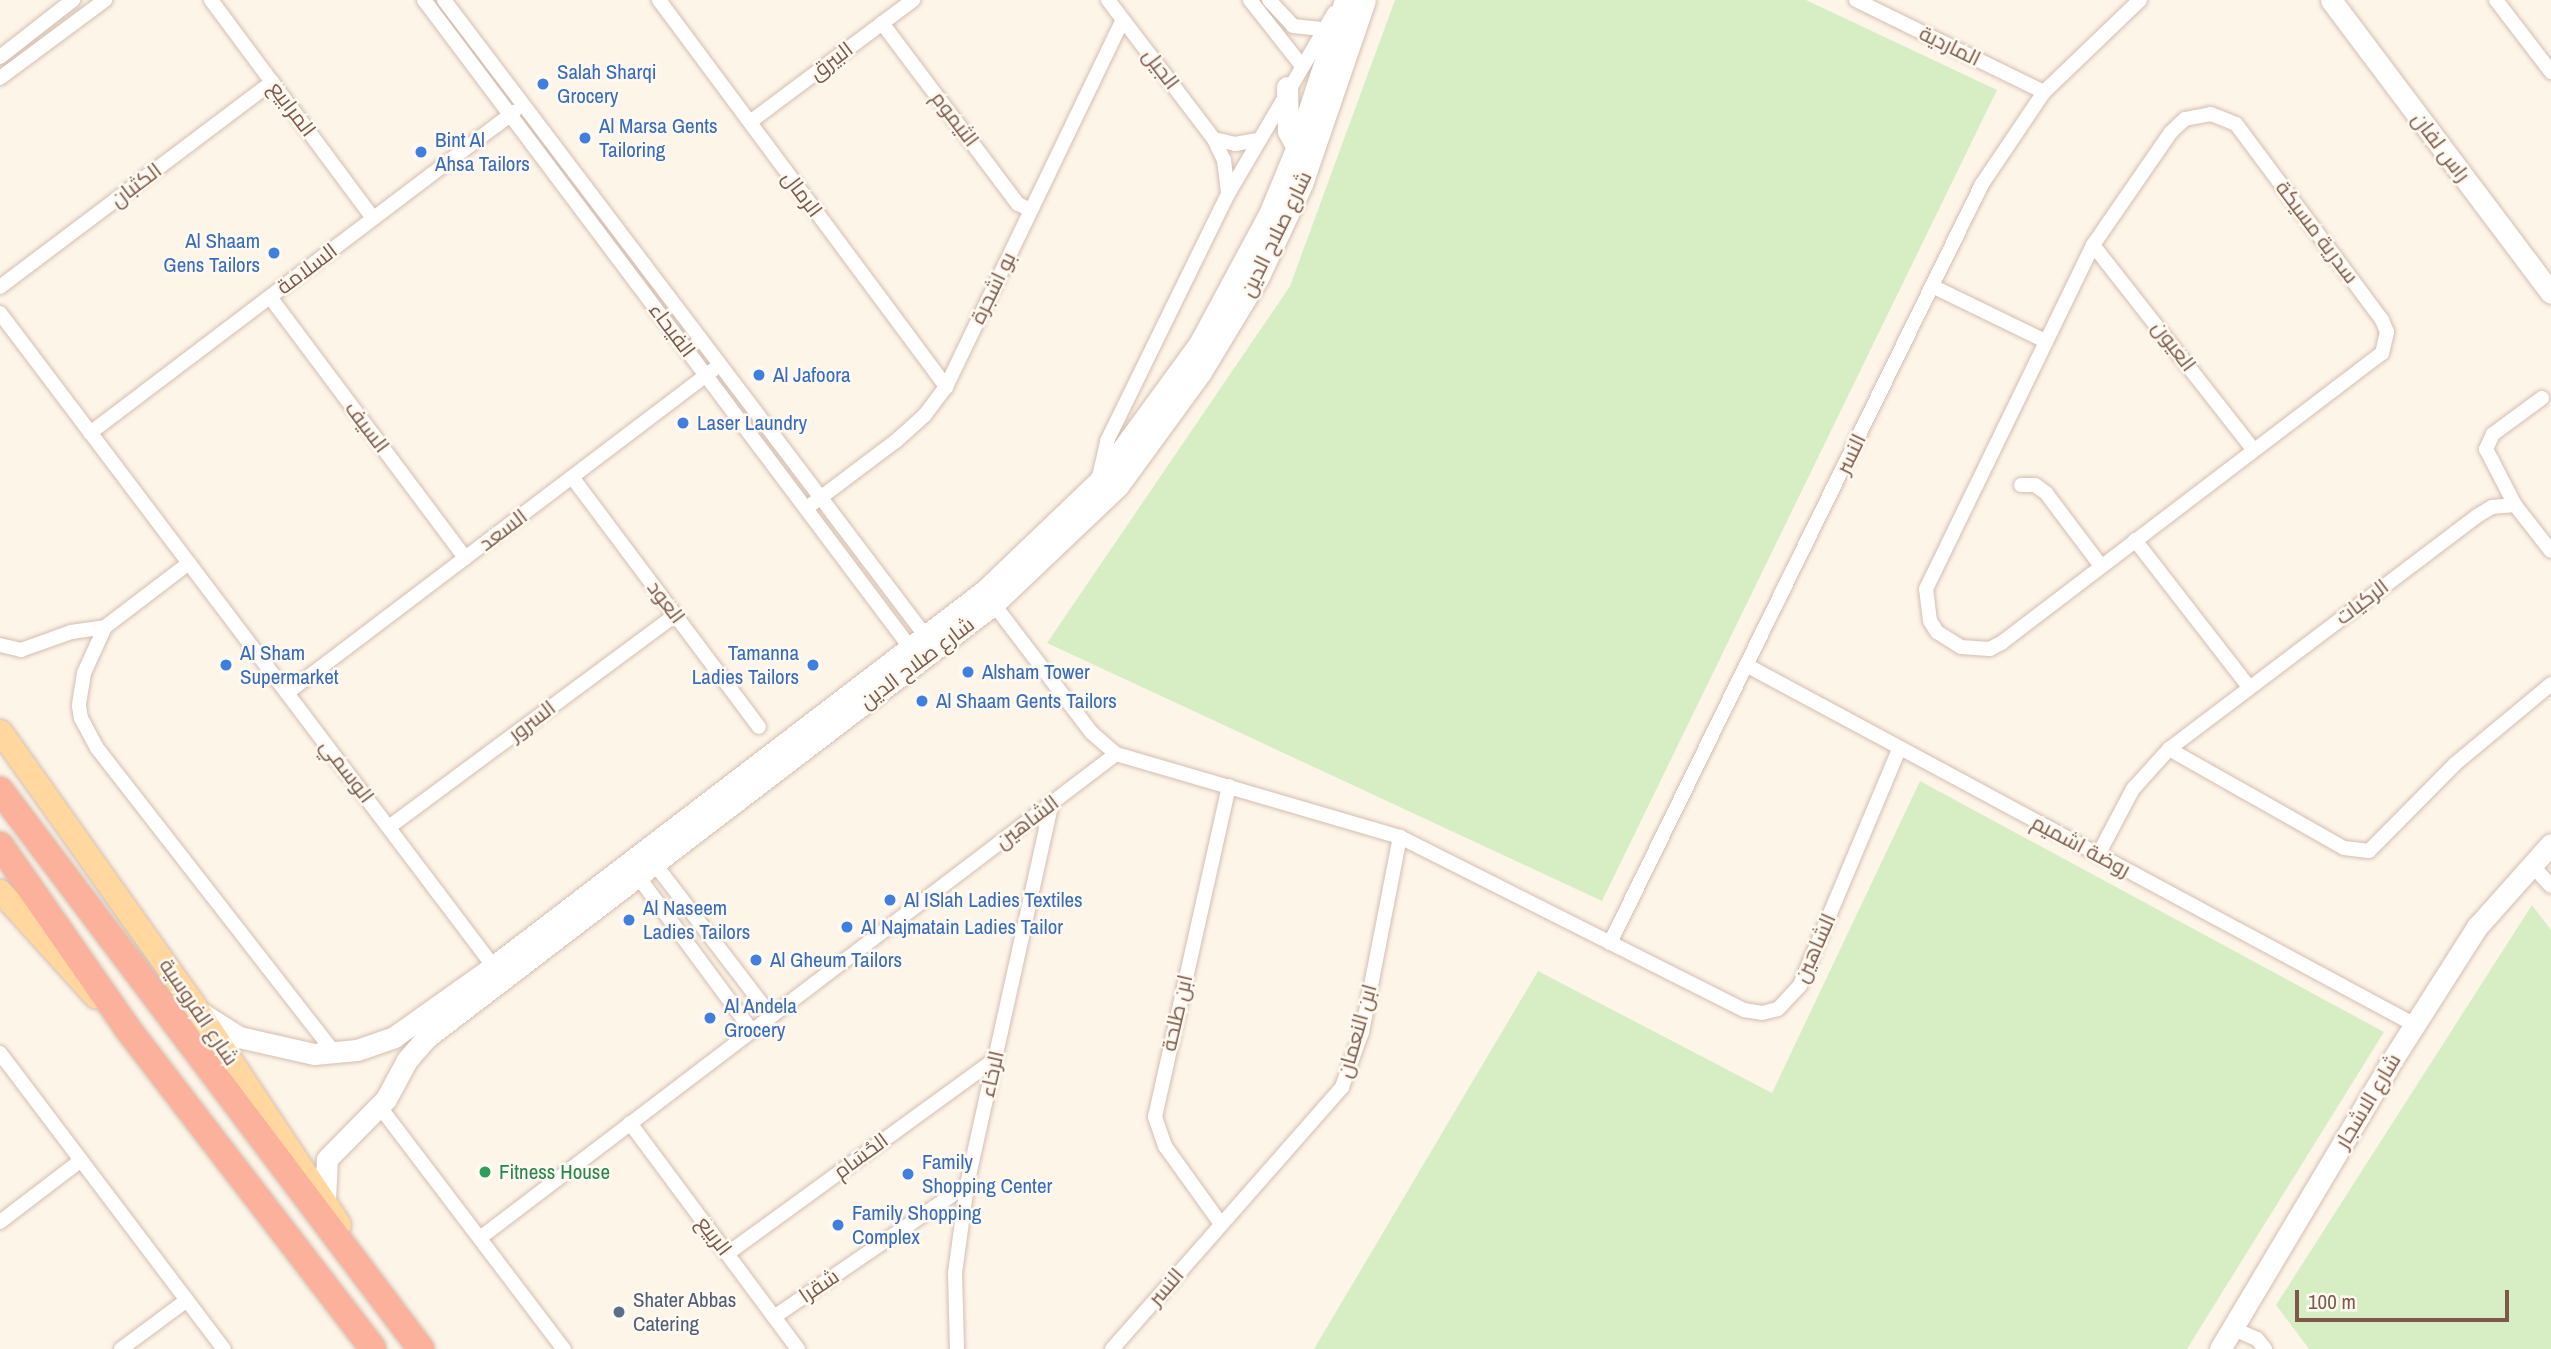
<!DOCTYPE html>
<meta charset="utf-8">
<style>
body{margin:0}
#map{position:relative;width:2551px;height:1349px;overflow:hidden;background:#fef5e9;font-family:"Archivo Narrow",Cairo,sans-serif}
div>[style]{position:absolute}
.green>*{inset:0;background:#d7eec5}
.roads{filter:drop-shadow(0 0 2px #d4beb0) drop-shadow(0 0 2px #d4beb0)}
.street>*{height:14px;margin:-7px;padding:0 7px;transform-origin:7px;border-radius:7px;background:#fff}
.secondary>*{height:21px;margin:-10.5px;padding:0 10.5px;transform-origin:10.5px;border-radius:10.5px;background:#fff}
.primary>*{height:23px;margin:-11.5px;padding:0 11.5px;transform-origin:11.5px;border-radius:11.5px;background:#ffd79f}
.highway>*{height:26px;margin:-13px;padding:0 13px;transform-origin:13px;border-radius:13px;background:#fcb19c}
.dots>*{width:19px;height:19px;translate:-50% -50%;box-sizing:border-box;border:4px solid #fff9f1;border-radius:50%}
span{translate:-50% -50%;white-space:nowrap;text-align:center;line-height:1.15;-webkit-text-stroke:5px #fff9f1;paint-order:stroke}
.street-label{font-size:21px;color:#7c5949}
.shop-label{font-size:21px;color:#366cbe}
.left{translate:0 -50%;text-align:left}
.right{translate:-100% -50%;text-align:right}
.leisure-label{font-size:21px;color:#27864d}
.service-label{font-size:21px;color:#4e5e75}
.scale{position:absolute;left:2295px;top:1290px;width:214px;height:32px;box-sizing:border-box;border:4px solid #7c5949;border-top:0;padding-left:9px;font-size:21px;line-height:24px;white-space:nowrap;color:#7c5949;-webkit-text-stroke:5px #fff9f1;paint-order:stroke}
</style>
<div id="map">
<div class="green">
<div style="clip-path:polygon(1395px 0,1806px 0,1997px 90px,1602px 901px,1047px 643px,1290px 286px)"></div>
<div style="clip-path:polygon(1920px 781px,2384px 1032px,2187px 1349px,1314px 1349px,1538px 971px,1772px 1093px)"></div>
<div style="clip-path:polygon(2532px 905px,2551px 930px,2551px 1349px,2309px 1349px,2276px 1305px)"></div>
</div>
<div class="roads">
<div class="street">
<div style="left:211px;top:0;width:272px;rotate:53.4deg"></div>
<div style="left:424px;top:0;width:818px;rotate:53.1deg"></div>
<div style="left:444px;top:0;width:805px;rotate:52.87deg"></div>
<div style="left:659px;top:0;width:482px;rotate:53.4deg"></div>
<div style="left:1108px;top:0;width:175px;rotate:52.7deg"></div>
<div style="left:1214px;top:139px;width:23px;rotate:65deg"></div>
<div style="left:1224px;top:160px;width:31px;rotate:83deg"></div>
<div style="left:1250px;top:0;width:84px;rotate:51.8deg"></div>
<div style="left:1269px;top:0;width:35px;rotate:47deg"></div>
<div style="left:1293px;top:26px;width:31px;rotate:6deg"></div>
<div style="left:1856px;top:0;width:209px;rotate:26.1deg"></div>
<div style="left:2496px;top:0;width:91px;rotate:52.6deg"></div>
<div style="left:882px;top:23px;width:226px;rotate:53.1deg"></div>
<div style="left:1018px;top:204px;width:14px;rotate:25deg"></div>
<div style="left:0;top:57px;width:93px;rotate:-38deg"></div>
<div style="left:0;top:78px;width:131px;rotate:-36.6deg"></div>
<div style="left:2211px;top:114px;width:27px;rotate:22deg"></div>
<div style="left:2236px;top:124px;width:244px;rotate:53.3deg"></div>
<div style="left:2382px;top:320px;width:13px;rotate:67deg"></div>
<div style="left:2387px;top:332px;width:22px;rotate:103deg"></div>
<div style="left:2382px;top:353px;width:477px;rotate:142.7deg"></div>
<div style="left:2003px;top:642px;width:15px;rotate:152deg"></div>
<div style="left:1990px;top:649px;width:29px;rotate:-176deg"></div>
<div style="left:1961px;top:647px;width:28px;rotate:-148deg"></div>
<div style="left:1937px;top:632px;width:13px;rotate:-122deg"></div>
<div style="left:1930px;top:621px;width:32px;rotate:-97deg"></div>
<div style="left:1926px;top:589px;width:382px;rotate:-64.1deg"></div>
<div style="left:2093px;top:245px;width:137px;rotate:-55.4deg"></div>
<div style="left:2171px;top:132px;width:19px;rotate:-43deg"></div>
<div style="left:2185px;top:119px;width:26px;rotate:-11deg"></div>
<div style="left:750px;top:122px;width:204px;rotate:-36.8deg"></div>
<div style="left:1214px;top:139px;width:22px;rotate:13deg"></div>
<div style="left:1235px;top:144px;width:22px;rotate:-10deg"></div>
<div style="left:2093px;top:245px;width:259px;rotate:51.9deg"></div>
<div style="left:1932px;top:286px;width:123px;rotate:25.9deg"></div>
<div style="left:0;top:287px;width:341px;rotate:-37deg"></div>
<div style="left:270px;top:297px;width:326px;rotate:53.2deg"></div>
<div style="left:0;top:313px;width:825px;rotate:52.94deg"></div>
<div style="left:2542px;top:398px;width:61px;rotate:143.7deg"></div>
<div style="left:2493px;top:434px;width:17px;rotate:115deg"></div>
<div style="left:2486px;top:449px;width:63px;rotate:62.6deg"></div>
<div style="left:2515px;top:505px;width:58px;rotate:52deg"></div>
<div style="left:90px;top:433px;width:532px;rotate:-37.13deg"></div>
<div style="left:572px;top:477px;width:312px;rotate:53.2deg"></div>
<div style="left:1099px;top:477px;width:37px;rotate:-77deg"></div>
<div style="left:1107px;top:441px;width:275px;rotate:-63.9deg"></div>
<div style="left:1228px;top:194px;width:210px;rotate:-59.6deg"></div>
<div style="left:2021px;top:485px;width:14px"></div>
<div style="left:2035px;top:485px;width:14px;rotate:36deg"></div>
<div style="left:2046px;top:493px;width:91px;rotate:53deg"></div>
<div style="left:812px;top:504px;width:105px;rotate:-36.9deg"></div>
<div style="left:896px;top:441px;width:38px;rotate:-42deg"></div>
<div style="left:924px;top:416px;width:36px;rotate:-53deg"></div>
<div style="left:946px;top:387px;width:407px;rotate:-64.3deg"></div>
<div style="left:2135px;top:540px;width:186px;rotate:52.2deg"></div>
<div style="left:189px;top:563px;width:106px;rotate:142.7deg"></div>
<div style="left:105px;top:627px;width:51px;rotate:114.5deg"></div>
<div style="left:84px;top:673px;width:33px;rotate:99deg"></div>
<div style="left:79px;top:706px;width:12px;rotate:81deg"></div>
<div style="left:81px;top:718px;width:34px;rotate:62deg"></div>
<div style="left:97px;top:748px;width:388px;rotate:52.1deg"></div>
<div style="left:989px;top:598px;width:170px;rotate:52.7deg"></div>
<div style="left:1092px;top:733px;width:32px;rotate:41deg"></div>
<div style="left:1116px;top:754px;width:296px;rotate:16.3deg"></div>
<div style="left:1400px;top:837px;width:385px;rotate:26.7deg"></div>
<div style="left:1744px;top:1010px;width:18px;rotate:9deg"></div>
<div style="left:1762px;top:1013px;width:16px;rotate:-14deg"></div>
<div style="left:1778px;top:1009px;width:33px;rotate:-47deg"></div>
<div style="left:1800px;top:985px;width:256px;rotate:-67.2deg"></div>
<div style="left:0;top:645px;width:22px;rotate:13deg"></div>
<div style="left:21px;top:650px;width:53px;rotate:-19.8deg"></div>
<div style="left:71px;top:632px;width:34px;rotate:-8deg"></div>
<div style="left:1748px;top:666px;width:757px;rotate:28.29deg"></div>
<div style="left:287px;top:693px;width:535px;rotate:-37.17deg"></div>
<div style="left:2169px;top:749px;width:201px;rotate:29.5deg"></div>
<div style="left:2344px;top:848px;width:25px;rotate:7deg"></div>
<div style="left:2369px;top:851px;width:122px;rotate:-45.3deg"></div>
<div style="left:2455px;top:764px;width:125px;rotate:-39.8deg"></div>
<div style="left:389px;top:827px;width:356px;rotate:-36.5deg"></div>
<div style="left:2098px;top:855px;width:75px;rotate:-62.1deg"></div>
<div style="left:2133px;top:789px;width:54px;rotate:-48deg"></div>
<div style="left:2169px;top:749px;width:386px;rotate:-37.1deg"></div>
<div style="left:2477px;top:516px;width:17px;rotate:-31deg"></div>
<div style="left:2492px;top:507px;width:23px;rotate:-5deg"></div>
<div style="left:651px;top:859px;width:198px;rotate:52.6deg"></div>
<div style="left:2532px;top:865px;width:28px;rotate:48deg"></div>
<div style="left:634px;top:871px;width:199px;rotate:53.6deg"></div>
<div style="left:1610px;top:943px;width:845px;rotate:-63.89deg"></div>
<div style="left:1982px;top:184px;width:111px;rotate:-56deg"></div>
<div style="left:2044px;top:92px;width:133px;rotate:-43.8deg"></div>
<div style="left:0;top:1053px;width:371px;rotate:52.9deg"></div>
<div style="left:380px;top:1107px;width:304px;rotate:52.8deg"></div>
<div style="left:630px;top:1123px;width:282px;rotate:53.4deg"></div>
<div style="left:0;top:1222px;width:101px;rotate:-37.3deg"></div>
<div style="left:1221px;top:1224px;width:96px;rotate:-125.7deg"></div>
<div style="left:1165px;top:1146px;width:31px;rotate:-109deg"></div>
<div style="left:1155px;top:1117px;width:339px;rotate:-77.4deg"></div>
<div style="left:480px;top:1238px;width:799px;rotate:-37.27deg"></div>
<div style="left:727px;top:1254px;width:331px;rotate:-36deg"></div>
<div style="left:774px;top:1317px;width:234px;rotate:-34.4deg"></div>
<div style="left:2232px;top:1328px;width:27px;rotate:24deg"></div>
<div style="left:2257px;top:1339px;width:13px;rotate:51deg"></div>
<div style="left:121px;top:1349px;width:82px;rotate:-36.6deg"></div>
<div style="left:957px;top:1349px;width:76px;rotate:-91.5deg"></div>
<div style="left:955px;top:1273px;width:89px;rotate:-82.2deg"></div>
<div style="left:967px;top:1185px;width:391px;rotate:-77.5deg"></div>
<div style="left:1112px;top:1349px;width:349px;rotate:-48.7deg"></div>
<div style="left:1342px;top:1087px;width:59px;rotate:-70deg"></div>
<div style="left:1362px;top:1032px;width:199px;rotate:-79deg"></div>
</div>
<div class="secondary">
<div style="left:2331px;top:0;width:366px;rotate:53.1deg"></div>
<div style="left:1287px;top:87px;width:44px;rotate:88.7deg"></div>
<div style="left:1288px;top:131px;width:24px;rotate:62deg"></div>
<div style="left:203px;top:1014px;width:43px;rotate:32.6deg"></div>
<div style="left:239px;top:1037px;width:77px;rotate:12.8deg"></div>
<div style="left:314px;top:1054px;width:43px;rotate:-5.3deg"></div>
<div style="left:357px;top:1050px;width:39px;rotate:-19deg"></div>
<div style="left:394px;top:1037px;width:123px;rotate:-35.4deg"></div>
<div style="left:494px;top:966px;width:617px;rotate:-37.43deg"></div>
<div style="left:984px;top:591px;width:159px;rotate:-43.7deg"></div>
<div style="left:1099px;top:481px;width:170px;rotate:-53.9deg"></div>
<div style="left:1199px;top:344px;width:148px;rotate:-61.7deg"></div>
<div style="left:1269px;top:214px;width:70px;rotate:-67.4deg"></div>
<div style="left:1296px;top:149px;width:157px;rotate:-71.8deg"></div>
<div style="left:325px;top:1200px;width:41px;rotate:-87.2deg"></div>
<div style="left:327px;top:1159px;width:84px;rotate:-45.5deg"></div>
<div style="left:386px;top:1099px;width:44px;rotate:-61.7deg"></div>
<div style="left:407px;top:1060px;width:29px;rotate:-49deg"></div>
<div style="left:426px;top:1038px;width:715px;rotate:-37.38deg"></div>
<div style="left:994px;top:604px;width:171px;rotate:-43.6deg"></div>
<div style="left:1118px;top:486px;width:141px;rotate:-53.9deg"></div>
<div style="left:1201px;top:372px;width:110px;rotate:-58.8deg"></div>
<div style="left:1258px;top:278px;width:104px;rotate:-64.9deg"></div>
<div style="left:1302px;top:184px;width:194px;rotate:-71.1deg"></div>
<div style="left:2220px;top:1349px;width:330px;rotate:-59.2deg"></div>
<div style="left:2389px;top:1065px;width:164px;rotate:-57.5deg"></div>
<div style="left:2477px;top:927px;width:111px;rotate:-48.3deg"></div>
</div>
<div class="primary">
<div style="left:0;top:731px;width:329px;rotate:54.7deg"></div>
<div style="left:190px;top:999px;width:270px;rotate:56.5deg"></div>
<div style="left:0;top:891px;width:142px;rotate:47.9deg"></div>
</div>
<div class="highway">
<div style="left:0;top:790px;width:700px;rotate:53.02deg"></div>
<div style="left:0;top:845px;width:223px;rotate:55.2deg"></div>
<div style="left:127px;top:1028px;width:404px;rotate:52.5deg"></div>
</div>
</div>
<div class="dots">
<div style="left:543px;top:84px;background:#3f7fe0"></div>
<div style="left:585px;top:138px;background:#3f7fe0"></div>
<div style="left:421px;top:152px;background:#3f7fe0"></div>
<div style="left:274px;top:253px;background:#3f7fe0"></div>
<div style="left:759px;top:375px;background:#3f7fe0"></div>
<div style="left:683px;top:423px;background:#3f7fe0"></div>
<div style="left:226px;top:665px;background:#3f7fe0"></div>
<div style="left:813px;top:665px;background:#3f7fe0"></div>
<div style="left:968px;top:672px;background:#3f7fe0"></div>
<div style="left:922px;top:701px;background:#3f7fe0"></div>
<div style="left:890px;top:900px;background:#3f7fe0"></div>
<div style="left:629px;top:920px;background:#3f7fe0"></div>
<div style="left:847px;top:927px;background:#3f7fe0"></div>
<div style="left:756px;top:960px;background:#3f7fe0"></div>
<div style="left:710px;top:1018px;background:#3f7fe0"></div>
<div style="left:485px;top:1172px;background:#2e9e5b"></div>
<div style="left:908px;top:1174px;background:#3f7fe0"></div>
<div style="left:838px;top:1225px;background:#3f7fe0"></div>
<div style="left:619px;top:1312px;background:#5c6f8a"></div>
</div>
<div class="street-label">
<span style="left:1950px;top:46px;rotate:26deg">الماردية</span>
<span style="left:831px;top:61px;rotate:-37deg">البيرق</span>
<span style="left:1161px;top:69px;rotate:53deg">الجيل</span>
<span style="left:292px;top:109px;rotate:53deg">المرابيع</span>
<span style="left:955px;top:119px;rotate:53deg">الثيموم</span>
<span style="left:2441px;top:147px;rotate:53deg">راس لفان</span>
<span style="left:136px;top:185px;rotate:-37deg">الكثبان</span>
<span style="left:802px;top:194px;rotate:53deg">الرمال</span>
<span style="left:2317px;top:232px;rotate:53deg">سدرية مسيكة</span>
<span style="left:1276px;top:234px;rotate:-64deg">شارع صلاح الدين</span>
<span style="left:307px;top:269px;rotate:-37deg">السلامة</span>
<span style="left:993px;top:288px;rotate:-64deg">بو اشجرة</span>
<span style="left:672px;top:330px;rotate:53deg">الفيحاء</span>
<span style="left:2174px;top:346px;rotate:53deg">العيون</span>
<span style="left:367px;top:427px;rotate:53deg">السيف</span>
<span style="left:1851px;top:454px;rotate:-64deg">النسر</span>
<span style="left:503px;top:530px;rotate:-37deg">السعد</span>
<span style="left:666px;top:602px;rotate:53deg">العود</span>
<span style="left:2362px;top:602px;rotate:-37deg">الركيات</span>
<span style="left:917px;top:663px;rotate:-37deg">شارع صلاح الدين</span>
<span style="left:532px;top:721px;rotate:-37deg">السرور</span>
<span style="left:347px;top:771px;rotate:53deg">الوسمي</span>
<span style="left:1027px;top:822px;rotate:-37deg">الشاهين</span>
<span style="left:2081px;top:846px;rotate:28deg">روضة اشميم</span>
<span style="left:1815px;top:948px;rotate:-66deg">الشاهين</span>
<span style="left:199px;top:1012px;rotate:56deg">شارع الفروسية</span>
<span style="left:1177px;top:1013px;rotate:-77deg">ابن طلحة</span>
<span style="left:1357px;top:1031px;rotate:-74deg">ابن النعمان</span>
<span style="left:992px;top:1074px;rotate:-77deg">الرخاء</span>
<span style="left:2368px;top:1101px;rotate:-59deg">شارع الاشجار</span>
<span style="left:861px;top:1156px;rotate:-36deg">الحُسَام</span>
<span style="left:714px;top:1236px;rotate:53deg">الربيع</span>
<span style="left:819px;top:1286px;rotate:-34deg">شقرا</span>
<span style="left:1166px;top:1287px;rotate:-49deg">النسر</span>
</div>
<div class="shop-label">
<span class="left" style="left:557px;top:84px">Salah Sharqi<br>Grocery</span>
<span class="left" style="left:599px;top:138px">Al Marsa Gents<br>Tailoring</span>
<span class="left" style="left:435px;top:152px">Bint Al<br>Ahsa Tailors</span>
<span class="right" style="left:260px;top:253px">Al Shaam<br>Gens Tailors</span>
<span class="left" style="left:773px;top:375px">Al Jafoora</span>
<span class="left" style="left:697px;top:423px">Laser Laundry</span>
<span class="left" style="left:240px;top:665px">Al Sham<br>Supermarket</span>
<span class="right" style="left:799px;top:665px">Tamanna<br>Ladies Tailors</span>
<span class="left" style="left:982px;top:672px">Alsham Tower</span>
<span class="left" style="left:936px;top:701px">Al Shaam Gents Tailors</span>
<span class="left" style="left:904px;top:900px">Al ISlah Ladies Textiles</span>
<span class="left" style="left:643px;top:920px">Al Naseem<br>Ladies Tailors</span>
<span class="left" style="left:861px;top:927px">Al Najmatain Ladies Tailor</span>
<span class="left" style="left:770px;top:960px">Al Gheum Tailors</span>
<span class="left" style="left:724px;top:1018px">Al Andela<br>Grocery</span>
<span class="left" style="left:922px;top:1174px">Family<br>Shopping Center</span>
<span class="left" style="left:852px;top:1225px">Family Shopping<br>Complex</span>
</div>
<div class="leisure-label">
<span class="left" style="left:499px;top:1172px">Fitness House</span>
</div>
<div class="service-label">
<span class="left" style="left:633px;top:1312px">Shater Abbas<br>Catering</span>
</div>
<div class="scale">100 m</div>
</div>
